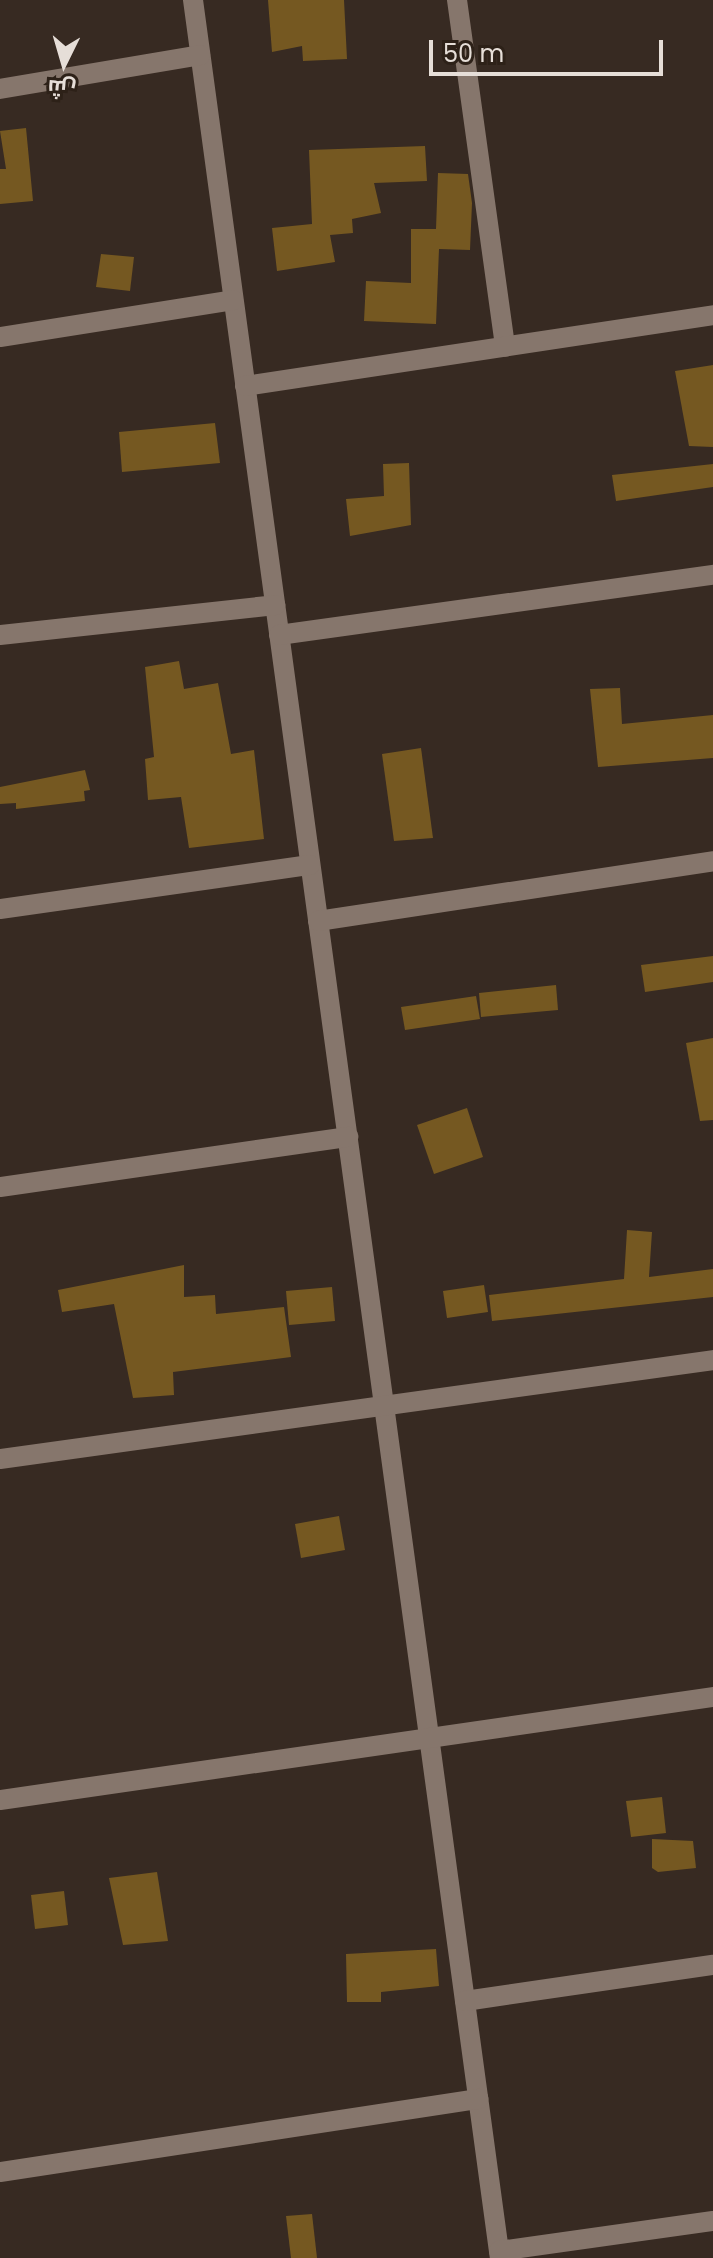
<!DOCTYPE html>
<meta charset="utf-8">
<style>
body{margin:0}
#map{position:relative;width:713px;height:2258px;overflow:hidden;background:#372a22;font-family:Poppins,Cairo,sans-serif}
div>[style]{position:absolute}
.building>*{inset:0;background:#755821}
.minor>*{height:20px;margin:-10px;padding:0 10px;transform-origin:10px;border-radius:10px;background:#86766c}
span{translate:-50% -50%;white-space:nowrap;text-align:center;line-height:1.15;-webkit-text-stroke:6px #2d2118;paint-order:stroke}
.north{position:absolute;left:24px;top:24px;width:80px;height:80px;-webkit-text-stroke:6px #2d2118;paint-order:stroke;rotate:185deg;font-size:22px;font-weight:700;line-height:32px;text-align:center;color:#e6ded8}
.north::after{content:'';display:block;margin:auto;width:28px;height:36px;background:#e6ded8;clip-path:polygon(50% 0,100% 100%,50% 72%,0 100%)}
.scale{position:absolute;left:429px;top:40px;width:234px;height:36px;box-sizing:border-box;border:4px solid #e6ded8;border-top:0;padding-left:10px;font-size:24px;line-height:28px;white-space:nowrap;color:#e6ded8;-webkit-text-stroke:6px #2d2118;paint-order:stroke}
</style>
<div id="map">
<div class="building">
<div style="clip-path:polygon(268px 0,344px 0,347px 59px,303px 61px,302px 46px,272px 52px)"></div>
<div style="clip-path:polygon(26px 128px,33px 201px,0 204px,0 169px,6px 169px,0 131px)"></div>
<div style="clip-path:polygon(425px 146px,427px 181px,374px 183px,381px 213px,352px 219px,353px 233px,330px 235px,335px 262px,277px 271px,272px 228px,312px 224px,309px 150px)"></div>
<div style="clip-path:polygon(438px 173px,468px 174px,472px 203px,470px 250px,439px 249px,436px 324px,364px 321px,366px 281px,411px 283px,411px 229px,436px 229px)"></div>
<div style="clip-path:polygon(101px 254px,134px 257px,130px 291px,96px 287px)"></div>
<div style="clip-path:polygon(713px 365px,713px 447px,689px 446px,675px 371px)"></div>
<div style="clip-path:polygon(215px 423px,220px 463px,122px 472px,119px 432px)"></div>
<div style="clip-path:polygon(409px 463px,411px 525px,350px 536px,346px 499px,384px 496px,383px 464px)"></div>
<div style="clip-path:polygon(713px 464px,713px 487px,616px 501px,612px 475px)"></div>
<div style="clip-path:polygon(179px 661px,184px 689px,218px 683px,231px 754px,254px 750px,264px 839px,189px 848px,181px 797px,148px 800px,145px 759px,154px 757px,145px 667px)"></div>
<div style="clip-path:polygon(620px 688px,622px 724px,713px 715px,713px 758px,598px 767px,590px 689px)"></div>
<div style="clip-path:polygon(421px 748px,433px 838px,394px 841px,382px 754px)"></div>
<div style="clip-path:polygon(85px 770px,90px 790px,84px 791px,85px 801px,16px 809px,16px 803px,0 804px,0 787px)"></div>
<div style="clip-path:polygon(713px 956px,713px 982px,645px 992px,641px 965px)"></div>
<div style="clip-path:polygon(556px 985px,558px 1010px,481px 1017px,479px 993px)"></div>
<div style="clip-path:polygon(476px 996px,480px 1019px,405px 1030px,401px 1007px)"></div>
<div style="clip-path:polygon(713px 1038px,713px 1120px,700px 1121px,686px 1043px)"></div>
<div style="clip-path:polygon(467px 1108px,483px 1157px,434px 1174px,417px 1125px)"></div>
<div style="clip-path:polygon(627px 1230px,652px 1232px,649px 1277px,713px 1269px,713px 1297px,492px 1321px,489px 1295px,624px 1279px)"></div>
<div style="clip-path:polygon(184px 1265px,184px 1297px,215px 1295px,216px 1314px,284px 1307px,291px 1357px,173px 1372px,174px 1395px,133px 1398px,114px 1304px,62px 1312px,58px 1290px)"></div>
<div style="clip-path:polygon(484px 1285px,488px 1312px,447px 1318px,443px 1291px)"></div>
<div style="clip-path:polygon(332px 1287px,335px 1321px,289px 1325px,286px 1291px)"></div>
<div style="clip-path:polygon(339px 1516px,345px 1550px,301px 1558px,295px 1524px)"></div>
<div style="clip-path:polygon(662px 1797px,666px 1833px,631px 1837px,626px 1801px)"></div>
<div style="clip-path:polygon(652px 1839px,693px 1841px,696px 1868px,658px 1872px,652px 1868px)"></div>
<div style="clip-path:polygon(157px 1872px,168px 1941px,123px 1945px,109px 1878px)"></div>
<div style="clip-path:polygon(64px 1891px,68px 1925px,35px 1929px,31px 1895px)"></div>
<div style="clip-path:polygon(436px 1949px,439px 1986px,381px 1992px,381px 2002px,347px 2002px,346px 1954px)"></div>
<div style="clip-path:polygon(312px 2214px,317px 2258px,291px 2258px,286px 2216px)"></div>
</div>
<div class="minor">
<div style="left:193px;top:0;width:2279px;rotate:82.26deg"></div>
<div style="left:457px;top:0;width:350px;rotate:82.1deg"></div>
<div style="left:0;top:89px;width:203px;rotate:-9.6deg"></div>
<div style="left:0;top:337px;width:236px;rotate:-9deg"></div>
<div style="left:245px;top:386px;width:473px;rotate:-8.6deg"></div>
<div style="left:0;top:635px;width:277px;rotate:-6.2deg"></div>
<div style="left:279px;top:635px;width:438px;rotate:-7.9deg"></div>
<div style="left:0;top:909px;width:313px;rotate:-8.1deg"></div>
<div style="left:318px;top:921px;width:400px;rotate:-8.6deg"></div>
<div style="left:0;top:1187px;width:352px;rotate:-8.2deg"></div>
<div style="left:0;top:1459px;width:720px;rotate:-7.9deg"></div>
<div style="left:0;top:1800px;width:720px;rotate:-8.22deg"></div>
<div style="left:465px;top:2001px;width:251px;rotate:-8.3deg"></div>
<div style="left:0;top:2172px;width:484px;rotate:-8.7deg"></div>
<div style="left:499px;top:2251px;width:216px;rotate:-8deg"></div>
</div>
<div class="north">ش</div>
<div class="scale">50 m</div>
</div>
